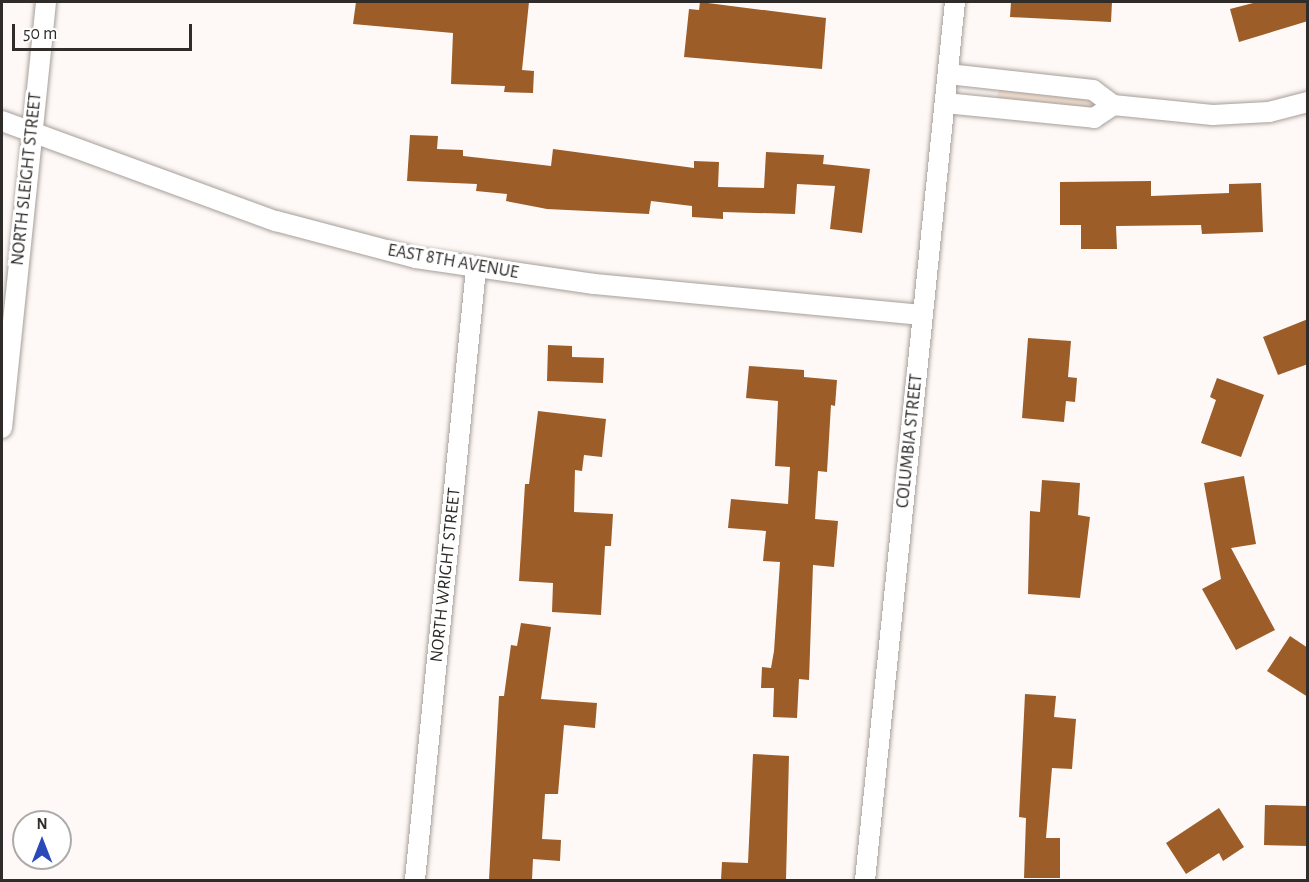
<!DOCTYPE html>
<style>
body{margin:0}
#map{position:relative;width:1309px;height:882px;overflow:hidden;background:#fef9f6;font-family:"Alegreya Sans",sans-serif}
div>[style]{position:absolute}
.green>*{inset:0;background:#fae6d7}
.building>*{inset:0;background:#9c5d29}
.roads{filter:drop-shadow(0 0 2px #a69e99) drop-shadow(0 0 2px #a69e99)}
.minor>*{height:20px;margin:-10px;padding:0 10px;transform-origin:10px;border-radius:10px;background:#fff}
span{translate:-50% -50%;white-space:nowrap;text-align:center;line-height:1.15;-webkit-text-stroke:6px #fff;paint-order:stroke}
.street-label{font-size:18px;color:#2f2c2a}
.frame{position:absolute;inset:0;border:3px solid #2f2c2a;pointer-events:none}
.north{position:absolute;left:12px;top:810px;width:60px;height:60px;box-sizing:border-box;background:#fff;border:2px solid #acabaa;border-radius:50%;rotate:0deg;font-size:16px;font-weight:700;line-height:24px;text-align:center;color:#2f2c2a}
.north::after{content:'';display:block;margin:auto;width:21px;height:27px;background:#2a49b9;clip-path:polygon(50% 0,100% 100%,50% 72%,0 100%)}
.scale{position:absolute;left:12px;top:24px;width:180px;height:27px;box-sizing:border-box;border:3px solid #2f2c2a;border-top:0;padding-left:8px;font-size:18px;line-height:21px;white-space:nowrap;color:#2f2c2a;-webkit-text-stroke:4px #fff;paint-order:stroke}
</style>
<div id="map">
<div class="green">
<div style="clip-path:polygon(999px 89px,1099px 100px,1098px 108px,996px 100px)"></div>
</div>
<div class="building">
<div style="clip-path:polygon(356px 2px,529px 2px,522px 70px,534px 71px,533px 93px,504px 92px,505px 86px,451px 84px,453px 33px,353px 24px)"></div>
<div style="clip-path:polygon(700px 2px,826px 18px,822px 69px,684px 57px,689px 9px,699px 10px)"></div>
<div style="clip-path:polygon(1011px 2px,1112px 2px,1111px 22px,1010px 17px)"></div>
<div style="clip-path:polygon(1257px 2px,1308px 2px,1308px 21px,1239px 42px,1230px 9px)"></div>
<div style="clip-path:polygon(410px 135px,438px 136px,437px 149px,463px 150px,463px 156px,551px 166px,553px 149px,694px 168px,694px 161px,719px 162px,718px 187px,764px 188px,766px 152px,824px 155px,823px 164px,870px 169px,862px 233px,830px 229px,835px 186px,797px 184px,795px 214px,723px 212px,723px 219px,692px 217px,692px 206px,651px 201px,649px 214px,547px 209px,506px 201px,507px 194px,476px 191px,477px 184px,407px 181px)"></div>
<div style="clip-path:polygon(1151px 181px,1151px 196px,1229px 193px,1229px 184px,1261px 183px,1263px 232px,1202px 234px,1201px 225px,1116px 226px,1117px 249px,1081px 249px,1081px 225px,1060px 225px,1060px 182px)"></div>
<div style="clip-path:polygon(1308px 319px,1308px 364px,1278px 375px,1263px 337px)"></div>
<div style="clip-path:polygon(1028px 338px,1071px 341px,1068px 377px,1077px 378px,1075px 402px,1066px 401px,1064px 422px,1022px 418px)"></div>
<div style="clip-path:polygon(548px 345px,572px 346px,572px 357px,604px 358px,603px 383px,547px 381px)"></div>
<div style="clip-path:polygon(749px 366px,804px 370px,804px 377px,837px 380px,835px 406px,831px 405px,827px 472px,818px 471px,815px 519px,838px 521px,834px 567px,813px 565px,809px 680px,799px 679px,797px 718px,773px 717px,774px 688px,761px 688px,762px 667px,771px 668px,774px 651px,780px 562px,763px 561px,766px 531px,728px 528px,731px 499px,788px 504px,790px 467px,775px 466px,778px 401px,746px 398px)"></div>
<div style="clip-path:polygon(1217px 378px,1264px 395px,1241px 457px,1201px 443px,1216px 400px,1210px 397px)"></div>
<div style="clip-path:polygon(538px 411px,606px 419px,602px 457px,584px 455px,582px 471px,575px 470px,574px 512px,613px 514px,611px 546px,605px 546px,601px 615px,552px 612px,553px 583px,519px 581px,525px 484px,529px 484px)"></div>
<div style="clip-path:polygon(1244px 476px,1256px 544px,1231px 548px,1275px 630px,1236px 650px,1202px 589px,1221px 579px,1204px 483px)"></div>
<div style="clip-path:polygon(1042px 480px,1080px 483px,1078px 515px,1090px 517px,1080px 598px,1028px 594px,1030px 511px,1040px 512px)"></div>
<div style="clip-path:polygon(521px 623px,551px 627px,541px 699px,597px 703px,595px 728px,564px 725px,558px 794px,545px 794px,542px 839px,561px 840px,560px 861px,533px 859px,532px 880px,489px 880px,499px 696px,504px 696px,511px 645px,517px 646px)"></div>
<div style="clip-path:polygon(1290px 636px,1308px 648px,1308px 697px,1267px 671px)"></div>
<div style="clip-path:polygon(1025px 694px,1056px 696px,1054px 717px,1076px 719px,1072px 769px,1052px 768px,1046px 838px,1060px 838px,1060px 878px,1024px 878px,1026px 818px,1019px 817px)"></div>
<div style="clip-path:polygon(753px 754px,789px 756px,786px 880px,721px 880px,722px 862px,748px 863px)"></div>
<div style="clip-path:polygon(1265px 805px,1308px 806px,1308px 846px,1264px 845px)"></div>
<div style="clip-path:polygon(1219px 808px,1244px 847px,1223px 861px,1219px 853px,1186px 874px,1166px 843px)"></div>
</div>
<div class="roads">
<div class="minor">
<div style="left:948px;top:74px;width:146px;rotate:6.3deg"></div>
<div style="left:1093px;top:90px;width:25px;rotate:37deg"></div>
<div style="left:1113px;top:105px;width:100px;rotate:5.7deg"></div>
<div style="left:1213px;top:115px;width:56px;rotate:-3.1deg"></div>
<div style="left:1269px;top:112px;width:40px;rotate:-14.4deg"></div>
<div style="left:945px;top:103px;width:150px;rotate:5.7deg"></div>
<div style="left:1094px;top:118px;width:23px;rotate:-34deg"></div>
<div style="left:2px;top:121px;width:292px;rotate:20.1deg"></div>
<div style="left:276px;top:221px;width:145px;rotate:14.8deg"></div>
<div style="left:416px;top:258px;width:180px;rotate:8.3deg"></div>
<div style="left:594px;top:284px;width:330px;rotate:5.4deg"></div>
<div style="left:2px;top:428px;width:428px;rotate:-84.1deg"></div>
<div style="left:415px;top:880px;width:614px;rotate:-84.3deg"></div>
<div style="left:865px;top:880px;width:883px;rotate:-84.15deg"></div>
</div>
</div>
<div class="street-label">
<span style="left:27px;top:179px;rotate:-84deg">NORTH SLEIGHT STREET</span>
<span style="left:453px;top:262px;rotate:10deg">EAST 8TH AVENUE</span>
<span style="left:910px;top:441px;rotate:-84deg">COLUMBIA STREET</span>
<span style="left:446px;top:575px;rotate:-84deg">NORTH WRIGHT STREET</span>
</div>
<div class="frame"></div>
<div class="north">N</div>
<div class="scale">50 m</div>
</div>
